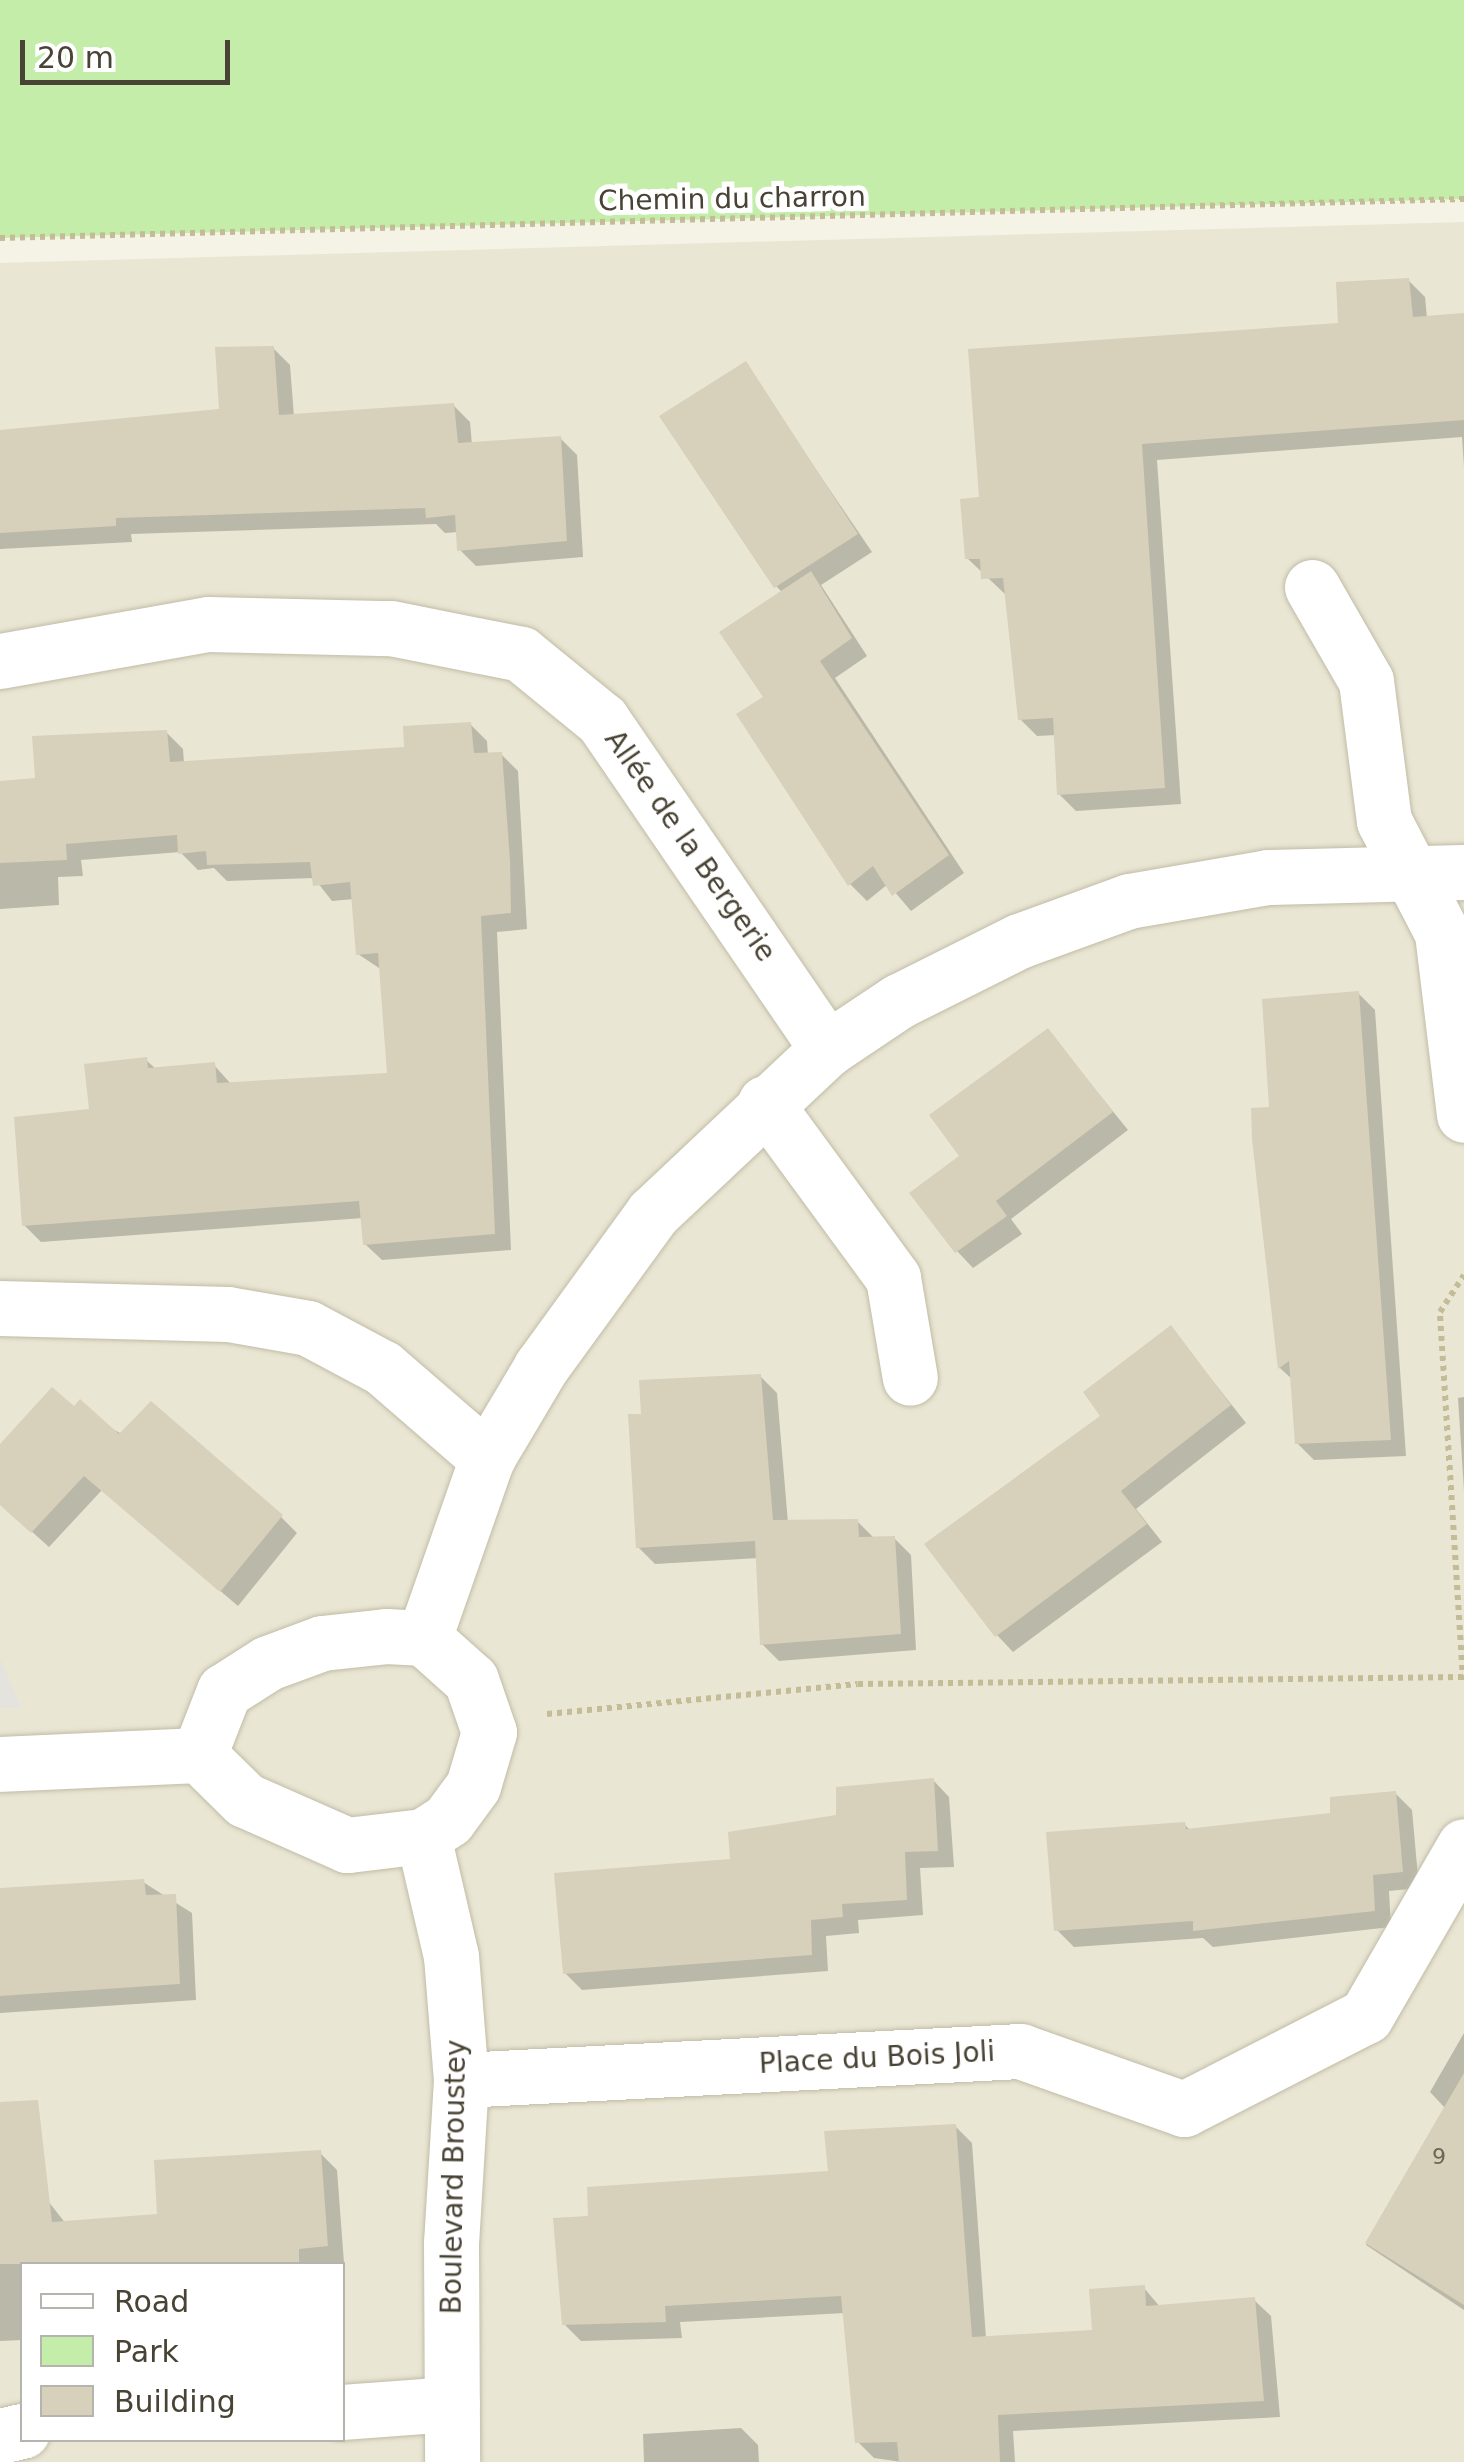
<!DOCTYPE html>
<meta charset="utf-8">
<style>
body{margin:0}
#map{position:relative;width:1464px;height:2462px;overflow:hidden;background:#f5f2e6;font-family:"DejaVu Sans",sans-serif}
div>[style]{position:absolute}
.residential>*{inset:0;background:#e9e6d3}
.green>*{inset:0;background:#c4edaa}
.parking>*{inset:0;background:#e5e3de}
.shadow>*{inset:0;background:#0003}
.building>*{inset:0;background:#d7d0ba}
.path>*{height:6px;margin-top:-3px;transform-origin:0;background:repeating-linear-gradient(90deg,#c4bb97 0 5px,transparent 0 10px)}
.roads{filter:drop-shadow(0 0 2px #c1bca7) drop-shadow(0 0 2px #c1bca7)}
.minor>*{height:55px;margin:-27.5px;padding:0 27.5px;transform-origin:27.5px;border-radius:27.5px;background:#fff}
span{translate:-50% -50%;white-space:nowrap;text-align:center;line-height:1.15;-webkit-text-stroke:10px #fff;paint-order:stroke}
.number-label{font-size:22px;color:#6c6656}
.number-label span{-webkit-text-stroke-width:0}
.street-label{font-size:28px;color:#484334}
.legend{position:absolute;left:20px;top:2262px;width:325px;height:180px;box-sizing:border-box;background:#fff;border:2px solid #b6b4ae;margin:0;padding:12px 18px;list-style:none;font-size:30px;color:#484334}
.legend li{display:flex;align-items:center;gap:20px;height:50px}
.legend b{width:50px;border:2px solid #b6b4ae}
.scale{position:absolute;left:20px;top:40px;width:210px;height:45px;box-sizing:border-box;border:5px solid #484334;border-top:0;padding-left:12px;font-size:30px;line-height:35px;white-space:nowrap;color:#484334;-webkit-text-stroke:8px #fff;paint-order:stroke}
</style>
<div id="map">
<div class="residential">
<div style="clip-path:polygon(evenodd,1464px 222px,1464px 2462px,0 2462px,0 263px,1464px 222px,22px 2264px,342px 2264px,342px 2440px,22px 2440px,22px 2264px)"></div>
</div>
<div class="green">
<div style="clip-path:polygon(0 0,1464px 0,1464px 199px,0 238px)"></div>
</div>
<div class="parking">
<div style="clip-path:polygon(0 1659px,22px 1708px,0 1708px)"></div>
</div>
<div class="shadow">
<div style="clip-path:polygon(1408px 280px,1425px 297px,1427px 318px,1464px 315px,1464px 467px,1462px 437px,1157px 460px,1181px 804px,1076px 811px,1059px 794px,1056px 735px,1037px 736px,1020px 719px,1006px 595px,967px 558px,982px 500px,1341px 325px)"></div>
<div style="clip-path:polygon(273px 348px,290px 365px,294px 417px,453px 405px,470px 422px,472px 445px,560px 438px,577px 455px,583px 557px,476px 566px,460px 550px,458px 532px,445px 533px,436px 524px,131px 534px,132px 542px,0 549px,0 431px,221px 411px)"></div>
<div style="clip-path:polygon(745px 365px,872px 552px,821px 585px,867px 656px,835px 678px,964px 873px,911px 911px,888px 884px,867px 901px,850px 884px,767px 698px,783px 593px,776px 586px)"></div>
<div style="clip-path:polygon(470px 724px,487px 741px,488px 755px,501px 754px,518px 771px,527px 929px,497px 932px,511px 1250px,382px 1260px,365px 1244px,363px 1218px,41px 1242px,24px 1225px,91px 1112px,146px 1060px,157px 1070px,214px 1065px,231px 1084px,389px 1075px,382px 970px,358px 954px,354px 899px,332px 901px,314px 878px,227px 881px,214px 868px,198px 870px,180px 852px,81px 860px,83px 876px,58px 877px,59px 905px,0 909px,0 783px,38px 781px,166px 732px,183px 749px,184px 763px,407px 749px)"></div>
<div style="clip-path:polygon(1358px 993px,1375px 1010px,1406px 1456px,1314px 1460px,1297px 1443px,1293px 1380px,1280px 1368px,1255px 1139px)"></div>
<div style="clip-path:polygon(1048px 1031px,1128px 1130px,1011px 1219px,1022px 1234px,973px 1268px,957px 1251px,963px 1156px)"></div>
<div style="clip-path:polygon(1171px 1328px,1246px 1423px,1136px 1509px,1162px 1542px,1013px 1652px,997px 1635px,1104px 1416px)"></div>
<div style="clip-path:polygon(760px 1376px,777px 1393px,788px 1523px,857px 1521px,875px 1539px,894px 1538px,911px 1555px,916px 1650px,779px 1661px,762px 1644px,759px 1558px,655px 1564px,638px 1547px,643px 1416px)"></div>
<div style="clip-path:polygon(1464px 1397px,1464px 1491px,1458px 1398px)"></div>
<div style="clip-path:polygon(74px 1409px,281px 1517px,297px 1533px,238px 1606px,102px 1490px,49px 1547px,0 1503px,0 1449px)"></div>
<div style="clip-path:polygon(933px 1780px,949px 1797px,954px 1867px,920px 1868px,923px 1915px,858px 1920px,859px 1933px,826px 1936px,828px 1971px,582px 1990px,565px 1973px,733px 1861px)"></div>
<div style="clip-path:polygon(1395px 1793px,1412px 1810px,1419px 1888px,1389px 1891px,1391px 1927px,1213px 1947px,1203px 1938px,1074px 1947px,1057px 1930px,1184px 1824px,1191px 1831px,1333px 1815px)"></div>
<div style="clip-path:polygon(143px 1882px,192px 1913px,196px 2000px,0 2013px,0 1890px)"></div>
<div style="clip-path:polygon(1464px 2033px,1464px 2310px,1366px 2245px,1446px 2109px,1430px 2092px)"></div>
<div style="clip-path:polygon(955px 2126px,972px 2143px,986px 2338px,1095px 2332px,1144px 2288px,1161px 2308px,1254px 2300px,1271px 2316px,1280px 2417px,1013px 2431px,1015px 2462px,902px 2462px,874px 2458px,858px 2442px,845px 2313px,680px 2322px,682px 2338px,581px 2341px,564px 2324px,591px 2219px,830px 2174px)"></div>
<div style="clip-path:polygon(320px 2153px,337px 2170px,344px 2263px,22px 2264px,22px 2340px,0 2341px,0 2204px,48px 2201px,66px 2224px,160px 2216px)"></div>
<div style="clip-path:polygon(741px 2428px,758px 2445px,759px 2462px,644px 2462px,643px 2434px)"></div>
</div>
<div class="building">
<div style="clip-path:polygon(1409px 278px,1413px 317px,1464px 313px,1464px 420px,1142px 444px,1165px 788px,1057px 795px,1053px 718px,1018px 720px,1003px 578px,981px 579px,980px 559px,965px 559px,960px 499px,979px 497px,968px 349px,1338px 323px,1336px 282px)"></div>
<div style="clip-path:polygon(274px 346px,279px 415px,454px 403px,458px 443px,561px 436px,567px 541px,457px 551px,455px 515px,426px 518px,425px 508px,116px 518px,116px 526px,0 533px,0 430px,219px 409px,215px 347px)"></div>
<div style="clip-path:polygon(746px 361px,858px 534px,774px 588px,659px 416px)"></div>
<div style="clip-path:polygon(811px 571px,852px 638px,820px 661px,949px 855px,892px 896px,873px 866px,848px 886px,736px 714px,763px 697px,719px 632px)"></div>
<div style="clip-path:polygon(471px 722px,474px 753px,502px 752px,510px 860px,511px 913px,481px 916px,495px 1234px,363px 1245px,359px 1201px,22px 1226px,14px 1117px,89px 1109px,84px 1064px,147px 1057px,148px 1068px,215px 1062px,217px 1083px,387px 1073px,378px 953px,356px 955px,350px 882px,313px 886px,310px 862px,207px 865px,206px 851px,178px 854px,177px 835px,66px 844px,67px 860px,0 863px,0 781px,35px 778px,32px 736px,167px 730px,170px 762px,404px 747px,403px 726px)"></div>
<div style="clip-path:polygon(1359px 991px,1391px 1440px,1295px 1444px,1289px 1361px,1278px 1369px,1252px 1139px,1251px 1108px,1269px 1107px,1262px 999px)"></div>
<div style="clip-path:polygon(1048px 1028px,1113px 1112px,996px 1201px,1007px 1216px,955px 1253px,909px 1193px,959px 1156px,929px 1115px)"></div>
<div style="clip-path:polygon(1171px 1325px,1231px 1405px,1121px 1491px,1147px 1524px,995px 1637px,924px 1544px,1100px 1416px,1083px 1392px)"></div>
<div style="clip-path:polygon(761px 1374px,773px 1520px,858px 1519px,859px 1537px,895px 1536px,901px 1634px,760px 1645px,755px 1541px,636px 1548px,628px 1414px,641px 1414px,639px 1380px)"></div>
<div style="clip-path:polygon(52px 1387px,74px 1406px,80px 1399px,119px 1434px,151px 1401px,283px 1515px,220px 1592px,84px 1476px,31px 1533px,0 1505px,0 1444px)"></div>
<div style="clip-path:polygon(934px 1778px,938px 1851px,905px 1852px,907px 1900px,842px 1904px,843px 1917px,811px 1920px,812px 1955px,563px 1974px,554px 1873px,730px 1859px,728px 1832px,836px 1815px,836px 1787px)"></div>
<div style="clip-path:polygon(1396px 1791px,1403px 1872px,1373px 1875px,1375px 1911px,1193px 1931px,1193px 1921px,1054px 1931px,1046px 1832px,1185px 1822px,1186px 1829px,1330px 1813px,1330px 1797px)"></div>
<div style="clip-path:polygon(144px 1879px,146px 1895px,176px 1894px,180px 1984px,0 1996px,0 1888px)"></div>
<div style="clip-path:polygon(1464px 2073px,1464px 2305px,1365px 2243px)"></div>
<div style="clip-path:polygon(38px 2100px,52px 2222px,157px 2214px,154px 2160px,321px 2150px,328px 2246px,299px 2249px,299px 2264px,0 2264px,0 2102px)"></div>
<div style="clip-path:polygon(956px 2124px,972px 2337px,1092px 2330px,1089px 2289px,1145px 2285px,1146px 2306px,1255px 2297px,1264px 2401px,998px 2415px,1000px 2462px,899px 2462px,897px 2442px,855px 2443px,841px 2296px,665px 2306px,666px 2322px,562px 2325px,553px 2218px,588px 2216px,587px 2187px,828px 2171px,824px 2131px)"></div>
</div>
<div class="path">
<div style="left:0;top:238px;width:1465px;rotate:-1.53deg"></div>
<div style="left:1463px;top:1680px;width:369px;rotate:-93.6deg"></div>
<div style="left:1440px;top:1312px;width:44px;rotate:-57deg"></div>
<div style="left:547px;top:1714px;width:312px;rotate:-5.5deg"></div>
<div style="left:858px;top:1684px;width:606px;rotate:-0.66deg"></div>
</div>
<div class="roads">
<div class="minor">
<div style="left:1312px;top:587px;width:108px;rotate:60.1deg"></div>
<div style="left:1366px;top:681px;width:141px;rotate:82.7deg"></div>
<div style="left:1384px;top:821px;width:126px;rotate:62.6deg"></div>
<div style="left:1442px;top:933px;width:183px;rotate:83.1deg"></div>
<div style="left:0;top:661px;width:211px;rotate:-10.1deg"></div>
<div style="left:208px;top:624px;width:183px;rotate:1.3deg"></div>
<div style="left:391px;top:628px;width:133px;rotate:11.3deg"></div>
<div style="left:521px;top:654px;width:104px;rotate:39.2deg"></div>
<div style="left:602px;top:720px;width:399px;rotate:55.6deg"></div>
<div style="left:765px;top:1103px;width:217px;rotate:53.8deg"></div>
<div style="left:893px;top:1278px;width:101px;rotate:80.4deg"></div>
<div style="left:0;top:1308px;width:228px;rotate:1.5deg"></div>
<div style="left:228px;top:1314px;width:81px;rotate:9.9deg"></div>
<div style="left:308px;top:1328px;width:85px;rotate:28.1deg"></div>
<div style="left:383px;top:1368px;width:138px;rotate:40.9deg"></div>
<div style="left:386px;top:1636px;width:38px;rotate:3deg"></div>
<div style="left:424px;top:1638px;width:63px;rotate:41.8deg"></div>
<div style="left:471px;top:1680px;width:55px;rotate:70.9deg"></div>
<div style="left:489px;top:1732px;width:56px;rotate:106.5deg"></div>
<div style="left:473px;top:1786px;width:42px;rotate:126.3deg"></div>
<div style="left:448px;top:1820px;width:30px;rotate:147deg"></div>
<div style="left:423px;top:1836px;width:77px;rotate:173.2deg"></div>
<div style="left:347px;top:1845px;width:111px;rotate:-156.2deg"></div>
<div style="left:245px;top:1800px;width:64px;rotate:-135.6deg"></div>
<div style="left:199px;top:1755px;width:69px;rotate:-68.7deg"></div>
<div style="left:224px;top:1691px;width:52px;rotate:-32.5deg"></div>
<div style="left:268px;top:1663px;width:58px;rotate:-20.3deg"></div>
<div style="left:322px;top:1643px;width:64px;rotate:-6.2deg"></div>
<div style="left:424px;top:1638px;width:191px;rotate:-70.7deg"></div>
<div style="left:487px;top:1458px;width:106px;rotate:-59.3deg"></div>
<div style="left:541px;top:1367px;width:190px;rotate:-54deg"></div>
<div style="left:653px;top:1213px;width:239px;rotate:-43.3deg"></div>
<div style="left:827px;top:1049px;width:87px;rotate:-33.7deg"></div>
<div style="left:899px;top:1001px;width:134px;rotate:-26.6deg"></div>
<div style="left:1019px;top:941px;width:117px;rotate:-20deg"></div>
<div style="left:1129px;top:901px;width:141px;rotate:-9.8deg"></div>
<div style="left:1268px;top:877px;width:196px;rotate:-1.5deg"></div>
<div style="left:0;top:1764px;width:199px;rotate:-2.6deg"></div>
<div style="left:423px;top:1836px;width:123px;rotate:76.9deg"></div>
<div style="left:451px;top:1956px;width:124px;rotate:85.4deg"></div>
<div style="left:461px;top:2080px;width:162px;rotate:93.5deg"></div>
<div style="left:451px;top:2242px;width:220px;rotate:89.7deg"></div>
<div style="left:461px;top:2080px;width:560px;rotate:-2.97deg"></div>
<div style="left:1020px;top:2051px;width:174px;rotate:19.5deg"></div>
<div style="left:1184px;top:2109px;width:204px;rotate:-27.1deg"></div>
<div style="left:1366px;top:2016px;width:196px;rotate:-60deg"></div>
<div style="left:342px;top:2412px;width:110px;rotate:-4.2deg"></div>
<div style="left:0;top:2436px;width:23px;rotate:-13deg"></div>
</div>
</div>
<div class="number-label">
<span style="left:1439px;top:2157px">9</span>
</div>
<div class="street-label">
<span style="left:732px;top:199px;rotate:-1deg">Chemin du charron</span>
<span style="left:690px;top:846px;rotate:55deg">Allée de la Bergerie</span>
<span style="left:877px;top:2058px;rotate:-3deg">Place du Bois Joli</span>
<span style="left:454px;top:2177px;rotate:-89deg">Boulevard Broustey</span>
</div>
<ul class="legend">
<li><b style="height:12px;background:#fff"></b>Road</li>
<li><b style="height:28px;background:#c4edaa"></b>Park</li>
<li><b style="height:28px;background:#d7d0ba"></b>Building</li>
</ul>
<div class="scale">20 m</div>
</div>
